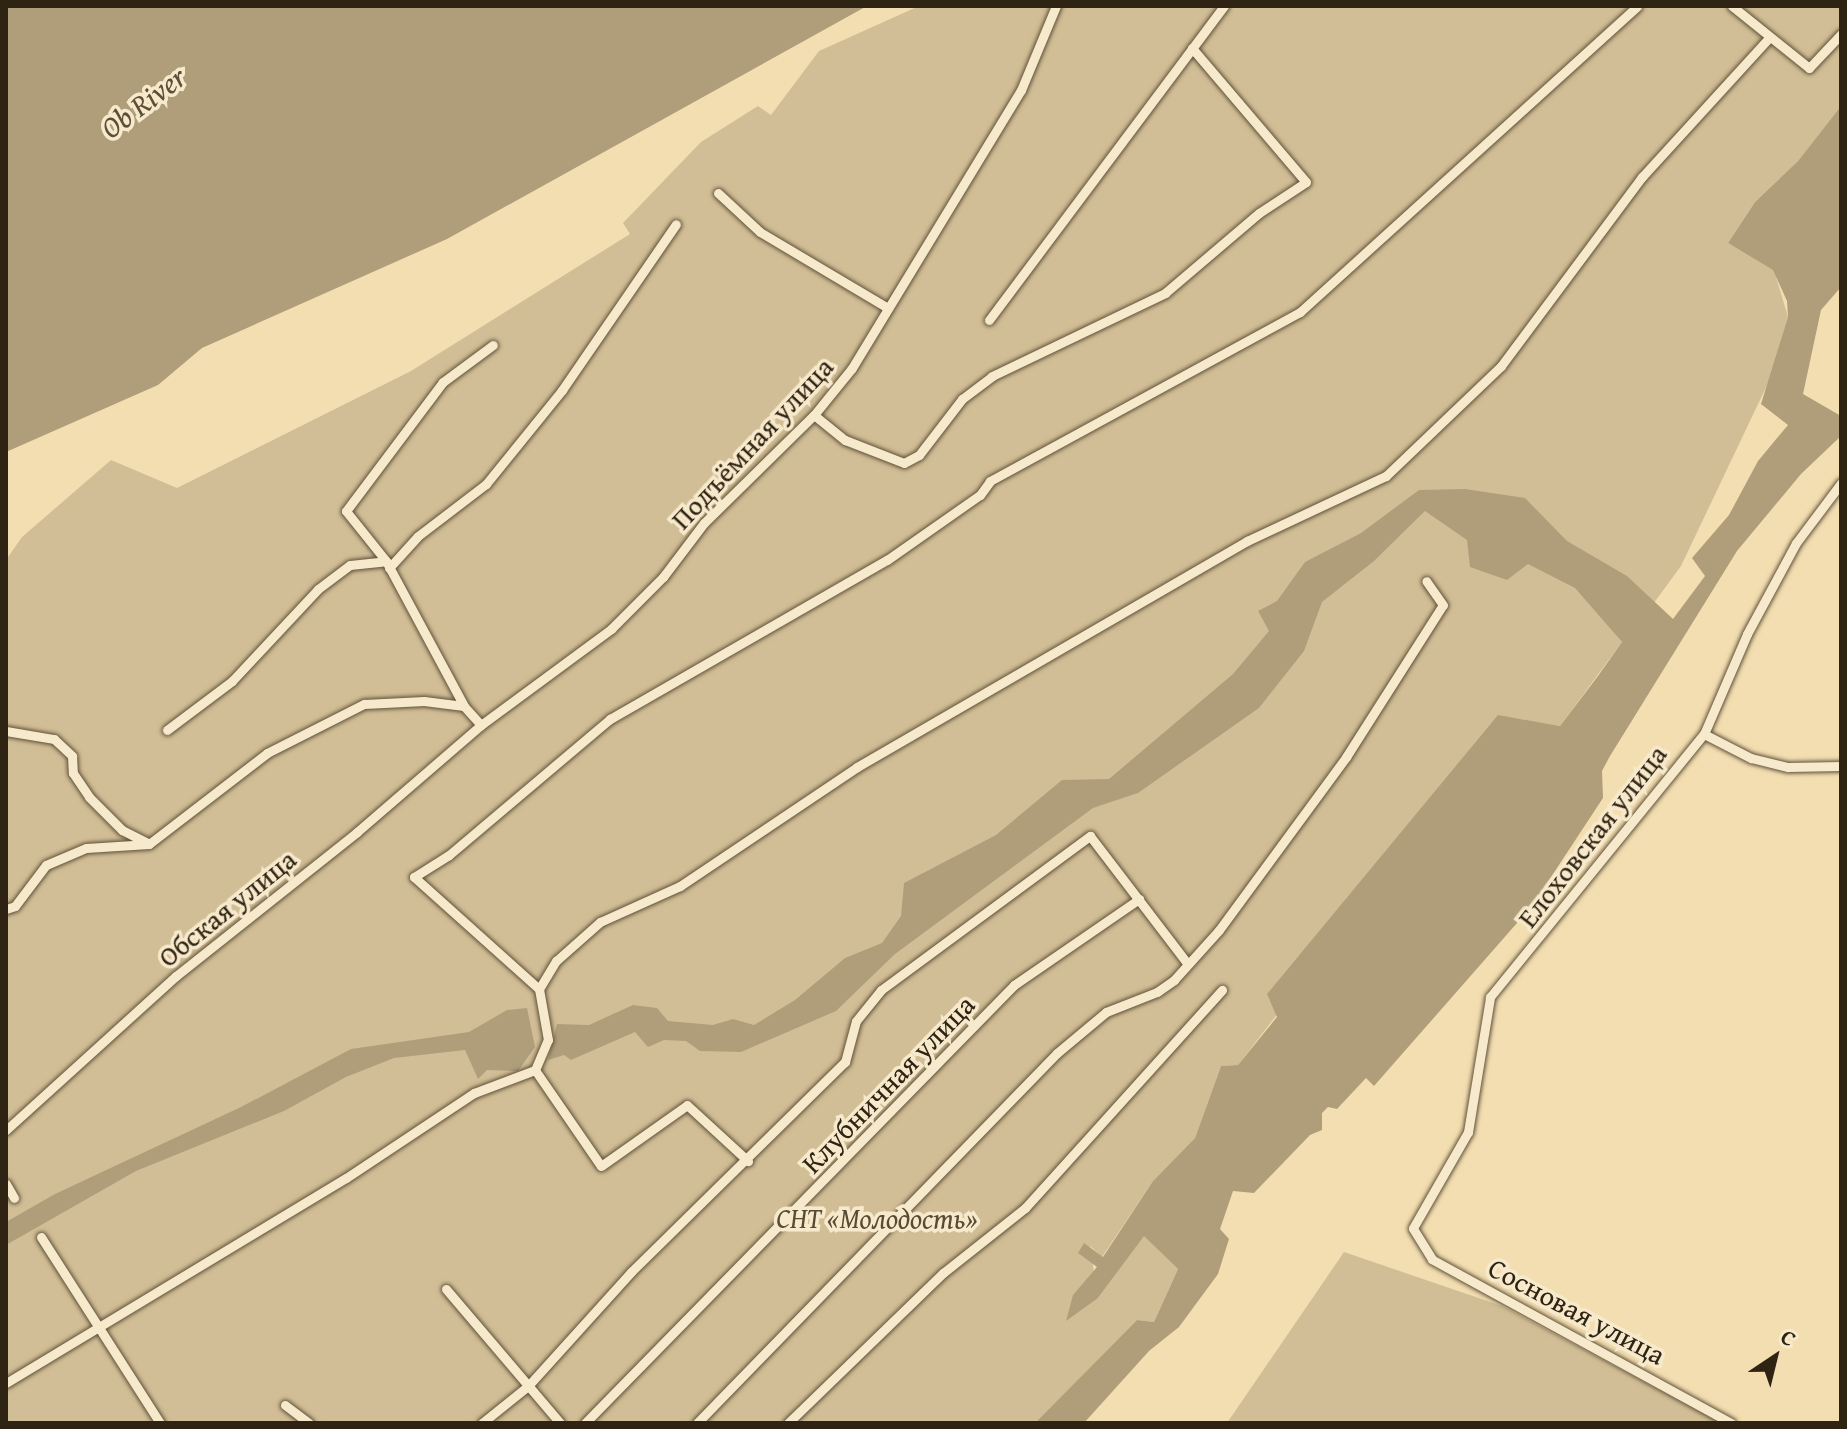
<!DOCTYPE html>
<meta charset="utf-8">
<style>
body{margin:0}
#map{position:relative;width:1847px;height:1429px;overflow:hidden;background:#f3deb1;font-family:"Gentium Book Plus",serif}
div>[style]{position:absolute}
.green>*{inset:0;background:#d2be96}
.water>*{inset:0;background:#b09e7b}
.roads{filter:drop-shadow(0 0 2px #60523a) drop-shadow(0 0 2px #60523a)}
.minor>*{height:9px;margin:-4.5px;padding:0 4.5px;transform-origin:4.5px;border-radius:4.5px;background:#f7eacc}
span{translate:-50% -50%;white-space:nowrap;text-align:center;line-height:1.15;-webkit-text-stroke:7px #f7eacc;paint-order:stroke}
.street-label{font-size:28px;color:#2f2313}
.park-label{font-size:28px;color:#584a34;font-style:italic}
.water-label{font-size:30px;color:#5c4e37;font-style:italic}
.frame{position:absolute;inset:0;border:8px solid #2f2313;pointer-events:none}
.north{position:absolute;left:1735px;top:1317px;width:80px;height:80px;-webkit-text-stroke:6px #f7eacc;paint-order:stroke;rotate:35deg;font-size:22px;font-weight:700;line-height:32px;text-align:center;color:#2f2313}
.north::after{content:'';display:block;margin:auto;width:28px;height:36px;background:#2f2313;clip-path:polygon(50% 0,100% 100%,50% 72%,0 100%)}
</style>
<div id="map">
<div class="green">
<div style="clip-path:polygon(919px 6px,1841px 6px,1841px 106px,1798px 161px,1755px 202px,1728px 243px,1774px 270px,1788px 317px,1770px 379px,1681px 566px,1648px 611px,1617px 636px,1622px 642px,1560px 726px,1514px 718px,1493px 735px,1238px 1065px,1221px 1066px,1195px 1138px,1153px 1181px,1102px 1257px,1090px 1246px,1098px 1298px,1144px 1235px,1178px 1269px,1154px 1322px,1137px 1320px,1035px 1423px,6px 1423px,6px 560px,22px 537px,111px 460px,177px 488px,411px 371px,630px 234px,623px 223px,701px 142px,758px 106px,771px 115px,819px 51px)"></div>
<div style="clip-path:polygon(1344px 1252px,1502px 1306px,1721px 1423px,1227px 1423px)"></div>
</div>
<div class="water">
<div style="clip-path:polygon(6px 6px,867px 6px,447px 239px,202px 348px,158px 385px,6px 452px)"></div>
<div style="clip-path:polygon(1841px 106px,1841px 287px,1821px 310px,1803px 394px,1841px 416px,1841px 436px,1801px 474px,1737px 551px,1610px 756px,1602px 771px,1603px 798px,1532px 906px,1374px 1086px,1366px 1078px,1337px 1109px,1328px 1107px,1322px 1113px,1322px 1130px,1310px 1135px,1254px 1193px,1233px 1191px,1220px 1229px,1229px 1239px,1218px 1274px,1179px 1327px,1149px 1351px,1084px 1423px,1035px 1423px,1137px 1320px,1154px 1322px,1178px 1269px,1144px 1236px,1098px 1298px,1066px 1321px,1073px 1295px,1097px 1267px,1078px 1253px,1084px 1243px,1103px 1257px,1153px 1181px,1195px 1138px,1221px 1066px,1238px 1065px,1277px 1017px,1267px 994px,1498px 715px,1560px 726px,1598px 676px,1622px 642px,1575px 588px,1528px 564px,1507px 580px,1470px 567px,1467px 540px,1425px 511px,1374px 561px,1322px 602px,1304px 651px,1259px 708px,1138px 793px,1093px 808px,895px 954px,836px 1011px,741px 1052px,700px 1051px,686px 1041px,664px 1040px,648px 1047px,635px 1032px,571px 1060px,564px 1055px,548px 1060px,557px 1024px,589px 1025px,633px 1005px,657px 1008px,668px 1021px,713px 1025px,733px 1019px,754px 1025px,795px 1000px,845px 958px,882px 943px,901px 916px,904px 883px,996px 835px,1062px 780px,1109px 779px,1233px 674px,1269px 631px,1258px 611px,1277px 601px,1305px 562px,1361px 533px,1419px 490px,1465px 489px,1525px 498px,1567px 541px,1627px 576px,1673px 619px,1705px 576px,1692px 558px,1729px 515px,1758px 461px,1788px 425px,1761px 404px,1788px 317px,1787px 301px,1773px 270px,1728px 243px,1755px 202px,1798px 161px)"></div>
<div style="clip-path:polygon(527px 1008px,535px 1047px,518px 1071px,487px 1070px,478px 1079px,465px 1050px,394px 1058px,346px 1077px,284px 1111px,136px 1171px,6px 1245px,6px 1222px,55px 1194px,241px 1107px,351px 1049px,469px 1032px,507px 1010px)"></div>
</div>
<div class="roads">
<div class="minor">
<div style="left:1732px;top:6px;width:99px;rotate:38.8deg"></div>
<div style="left:1809px;top:68px;width:47px;rotate:-46.7deg"></div>
<div style="left:718px;top:193px;width:57px;rotate:42.9deg"></div>
<div style="left:760px;top:232px;width:149px;rotate:30.7deg"></div>
<div style="left:989px;top:320px;width:392px;rotate:-53.2deg"></div>
<div style="left:814px;top:415px;width:40px;rotate:39deg"></div>
<div style="left:845px;top:440px;width:63px;rotate:21.3deg"></div>
<div style="left:904px;top:463px;width:17px;rotate:-28deg"></div>
<div style="left:919px;top:455px;width:71px;rotate:-52.5deg"></div>
<div style="left:962px;top:399px;width:38px;rotate:-37deg"></div>
<div style="left:992px;top:376px;width:192px;rotate:-25.6deg"></div>
<div style="left:1165px;top:293px;width:123px;rotate:-40.4deg"></div>
<div style="left:1259px;top:213px;width:56px;rotate:-33.4deg"></div>
<div style="left:1306px;top:182px;width:176px;rotate:-130.4deg"></div>
<div style="left:389px;top:568px;width:43px;rotate:-47.8deg"></div>
<div style="left:418px;top:536px;width:86px;rotate:-37.4deg"></div>
<div style="left:486px;top:484px;width:121px;rotate:-51deg"></div>
<div style="left:562px;top:390px;width:201px;rotate:-55.5deg"></div>
<div style="left:481px;top:725px;width:25px;rotate:-132deg"></div>
<div style="left:464px;top:706px;width:165px;rotate:-118.3deg"></div>
<div style="left:386px;top:561px;width:64px;rotate:-128.7deg"></div>
<div style="left:346px;top:511px;width:161px;rotate:-53.1deg"></div>
<div style="left:443px;top:382px;width:62px;rotate:-36.5deg"></div>
<div style="left:167px;top:730px;width:81px;rotate:-37deg"></div>
<div style="left:232px;top:681px;width:126px;rotate:-46.9deg"></div>
<div style="left:318px;top:589px;width:40px;rotate:-37deg"></div>
<div style="left:350px;top:565px;width:36px;rotate:-6deg"></div>
<div style="left:6px;top:731px;width:49px;rotate:9.5deg"></div>
<div style="left:54px;top:739px;width:25px;rotate:43deg"></div>
<div style="left:72px;top:756px;width:17px;rotate:87deg"></div>
<div style="left:73px;top:773px;width:29px;rotate:56deg"></div>
<div style="left:89px;top:797px;width:47px;rotate:45deg"></div>
<div style="left:122px;top:830px;width:30px;rotate:27deg"></div>
<div style="left:1704px;top:734px;width:53px;rotate:27.1deg"></div>
<div style="left:1751px;top:758px;width:38px;rotate:14deg"></div>
<div style="left:1788px;top:767px;width:53px;rotate:-1.1deg"></div>
<div style="left:6px;top:909px;width:9px;rotate:-18deg"></div>
<div style="left:15px;top:906px;width:51px;rotate:-52.9deg"></div>
<div style="left:46px;top:865px;width:43px;rotate:-23deg"></div>
<div style="left:86px;top:848px;width:63px;rotate:-3.6deg"></div>
<div style="left:149px;top:844px;width:149px;rotate:-37.6deg"></div>
<div style="left:267px;top:753px;width:109px;rotate:-26.8deg"></div>
<div style="left:364px;top:704px;width:60px;rotate:-2.9deg"></div>
<div style="left:424px;top:701px;width:40px;rotate:7.1deg"></div>
<div style="left:539px;top:989px;width:33px;rotate:-59deg"></div>
<div style="left:556px;top:961px;width:59px;rotate:-41.6deg"></div>
<div style="left:600px;top:922px;width:88px;rotate:-24.2deg"></div>
<div style="left:680px;top:886px;width:213px;rotate:-33.9deg"></div>
<div style="left:857px;top:767px;width:451px;rotate:-30.1deg"></div>
<div style="left:1247px;top:541px;width:153px;rotate:-25.1deg"></div>
<div style="left:1386px;top:476px;width:159px;rotate:-43.7deg"></div>
<div style="left:1501px;top:366px;width:236px;rotate:-53.3deg"></div>
<div style="left:1642px;top:177px;width:187px;rotate:-47.6deg"></div>
<div style="left:535px;top:1070px;width:116px;rotate:55.5deg"></div>
<div style="left:601px;top:1166px;width:105px;rotate:-35.3deg"></div>
<div style="left:687px;top:1105px;width:83px;rotate:42.6deg"></div>
<div style="left:6px;top:1130px;width:229px;rotate:-42.2deg"></div>
<div style="left:176px;top:976px;width:231px;rotate:-38.5deg"></div>
<div style="left:357px;top:832px;width:164px;rotate:-40.8deg"></div>
<div style="left:481px;top:725px;width:162px;rotate:-36.4deg"></div>
<div style="left:611px;top:629px;width:74px;rotate:-45deg"></div>
<div style="left:663px;top:577px;width:68px;rotate:-52.8deg"></div>
<div style="left:704px;top:523px;width:154px;rotate:-44.5deg"></div>
<div style="left:814px;top:415px;width:60px;rotate:-51deg"></div>
<div style="left:852px;top:368px;width:325px;rotate:-58.7deg"></div>
<div style="left:1021px;top:90px;width:91px;rotate:-67.4deg"></div>
<div style="left:6px;top:1184px;width:16px;rotate:60deg"></div>
<div style="left:41px;top:1237px;width:221px;rotate:57.4deg"></div>
<div style="left:446px;top:1289px;width:176px;rotate:49.6deg"></div>
<div style="left:6px;top:1383px;width:397px;rotate:-31.1deg"></div>
<div style="left:346px;top:1178px;width:154px;rotate:-33.6deg"></div>
<div style="left:474px;top:1093px;width:65px;rotate:-20.7deg"></div>
<div style="left:535px;top:1070px;width:33px;rotate:-67deg"></div>
<div style="left:548px;top:1040px;width:52px;rotate:-100deg"></div>
<div style="left:539px;top:989px;width:168px;rotate:-138.1deg"></div>
<div style="left:414px;top:877px;width:41px;rotate:-32.2deg"></div>
<div style="left:449px;top:855px;width:211px;rotate:-40.2deg"></div>
<div style="left:610px;top:719px;width:319px;rotate:-29.9deg"></div>
<div style="left:887px;top:560px;width:113px;rotate:-35deg"></div>
<div style="left:980px;top:495px;width:17px;rotate:-54deg"></div>
<div style="left:990px;top:481px;width:353px;rotate:-28.6deg"></div>
<div style="left:1300px;top:312px;width:455px;rotate:-42.2deg"></div>
<div style="left:285px;top:1405px;width:30px;rotate:37deg"></div>
<div style="left:482px;top:1423px;width:59px;rotate:-38.8deg"></div>
<div style="left:528px;top:1386px;width:154px;rotate:-47.9deg"></div>
<div style="left:631px;top:1272px;width:300px;rotate:-44.5deg"></div>
<div style="left:845px;top:1062px;width:42px;rotate:-75deg"></div>
<div style="left:856px;top:1021px;width:40px;rotate:-51deg"></div>
<div style="left:881px;top:990px;width:260px;rotate:-36.4deg"></div>
<div style="left:1090px;top:836px;width:161px;rotate:52.6deg"></div>
<div style="left:585px;top:1423px;width:613px;rotate:-45.59deg"></div>
<div style="left:1014px;top:985px;width:152px;rotate:-34.5deg"></div>
<div style="left:697px;top:1423px;width:516px;rotate:-45.78deg"></div>
<div style="left:1057px;top:1053px;width:64px;rotate:-39.9deg"></div>
<div style="left:1106px;top:1012px;width:55px;rotate:-21.4deg"></div>
<div style="left:1157px;top:992px;width:21px;rotate:-35deg"></div>
<div style="left:1174px;top:980px;width:67px;rotate:-48deg"></div>
<div style="left:1219px;top:930px;width:215px;rotate:-53.7deg"></div>
<div style="left:1346px;top:757px;width:180px;rotate:-57.5deg"></div>
<div style="left:1443px;top:605px;width:29px;rotate:-125deg"></div>
<div style="left:788px;top:1423px;width:216px;rotate:-44.1deg"></div>
<div style="left:943px;top:1273px;width:105px;rotate:-38.4deg"></div>
<div style="left:1025px;top:1208px;width:294px;rotate:-47.9deg"></div>
<div style="left:1731px;top:1423px;width:341px;rotate:-151.3deg"></div>
<div style="left:1432px;top:1259px;width:36px;rotate:-122deg"></div>
<div style="left:1413px;top:1228px;width:111px;rotate:-60.2deg"></div>
<div style="left:1468px;top:1132px;width:137px;rotate:-80.7deg"></div>
<div style="left:1490px;top:997px;width:339px;rotate:-50.9deg"></div>
<div style="left:1704px;top:734px;width:109px;rotate:-66.7deg"></div>
<div style="left:1747px;top:634px;width:103px;rotate:-61.7deg"></div>
<div style="left:1796px;top:543px;width:75px;rotate:-53.1deg"></div>
</div>
</div>
<div class="street-label">
<span style="left:752px;top:443px;rotate:-47deg">Подъёмная улица</span>
<span style="left:1592px;top:836px;rotate:-52deg">Елоховская улица</span>
<span style="left:227px;top:908px;rotate:-39deg">Обская улица</span>
<span style="left:888px;top:1084px;rotate:-46deg">Клубничная улица</span>
<span style="left:1577px;top:1311px;rotate:28deg">Сосновая улица</span>
</div>
<div class="park-label">
<span style="left:877px;top:1218px">СНТ «Молодость»</span>
</div>
<div class="water-label">
<span style="left:143px;top:102px;rotate:-37deg">Ob River</span>
</div>
<div class="frame"></div>
<div class="north">С</div>
</div>
